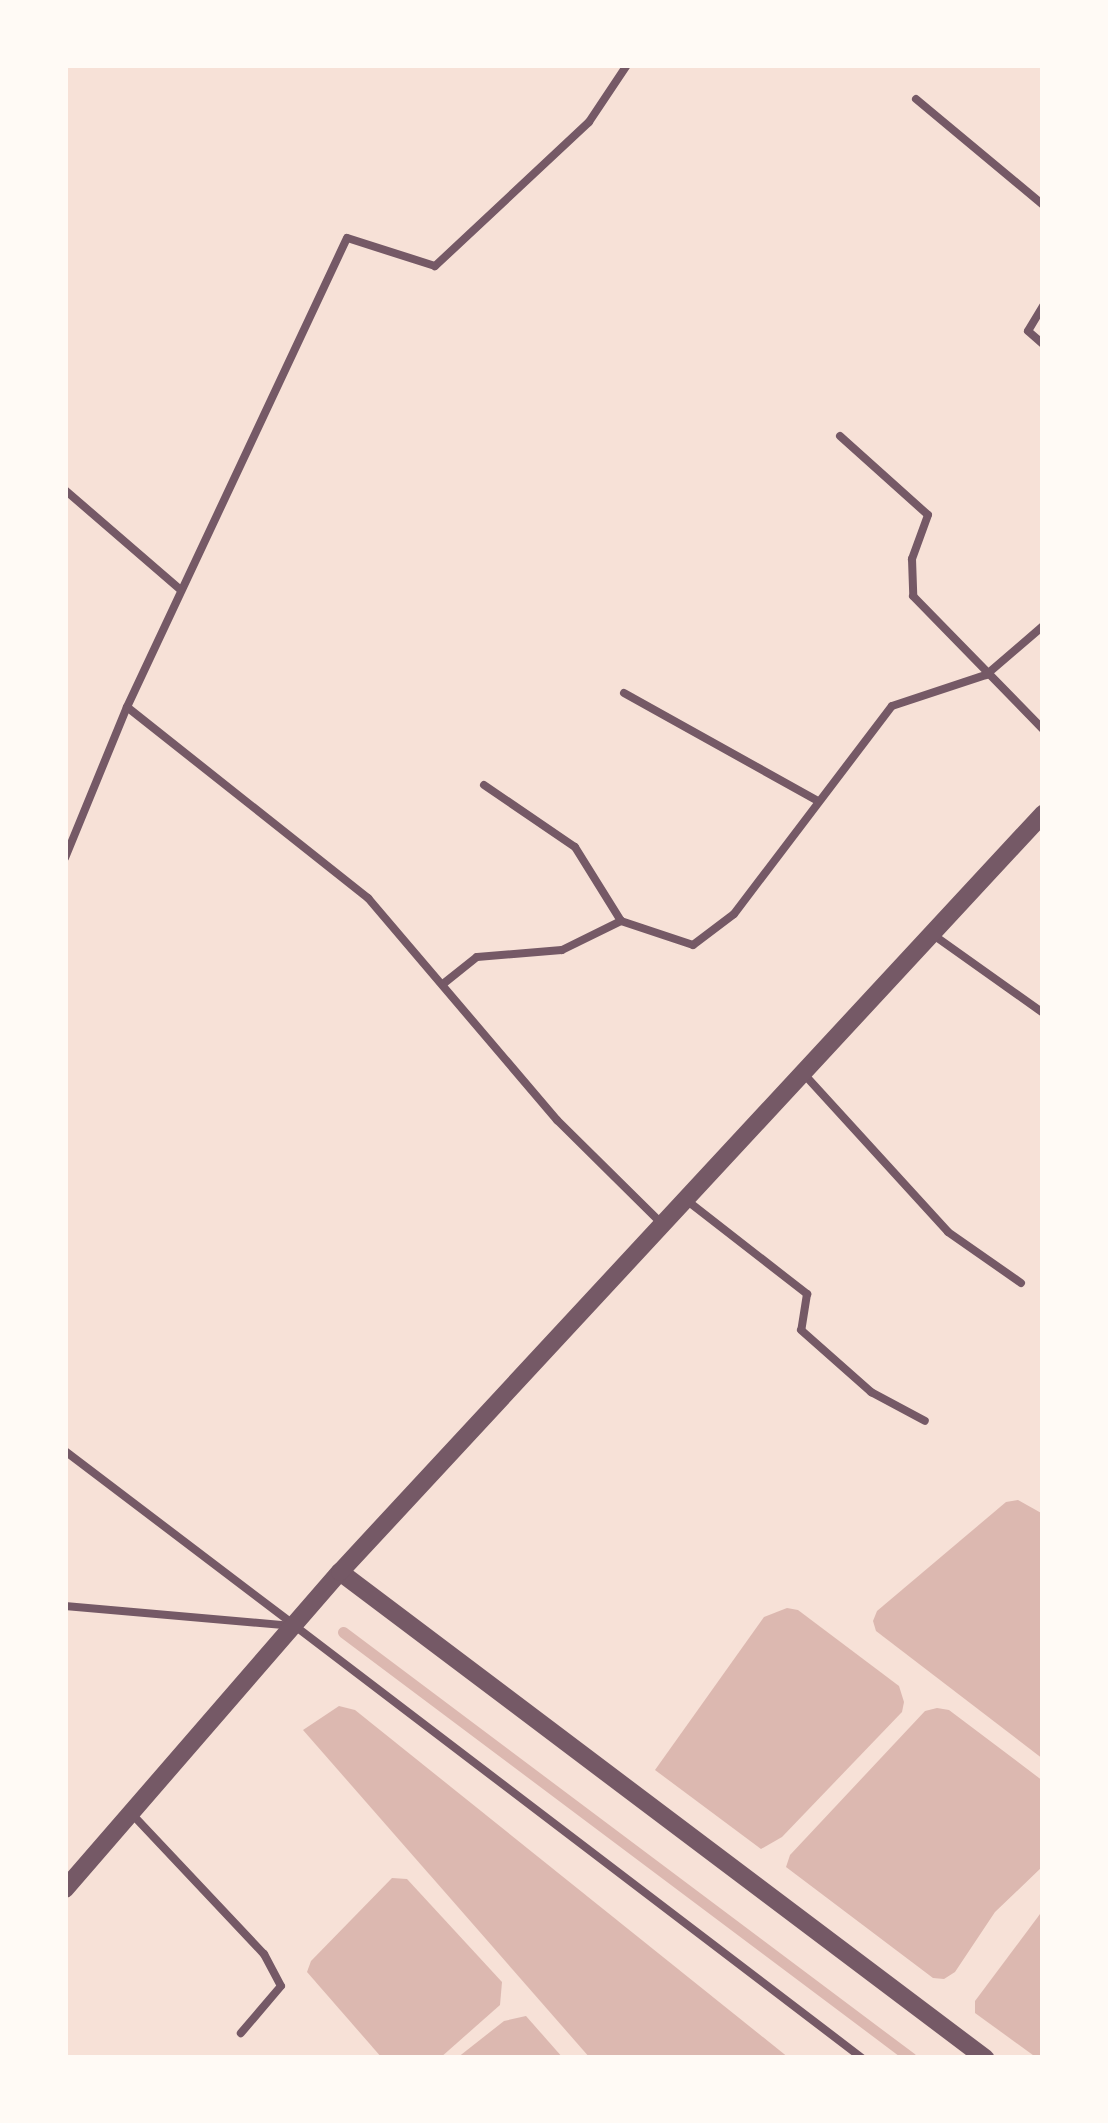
<!DOCTYPE html>
<style>
body{margin:0}
#map{position:relative;width:1108px;height:2123px;overflow:hidden;background:#f7e1d7;font-family:"PT Sans Narrow",sans-serif}
div>[style]{position:absolute}
.water>*{inset:0;background:#dcb8b0}
.stream>*{height:11px;margin:-5.5px;padding:0 5.5px;transform-origin:5.5px;border-radius:5.5px;background:#dcb8b0}
.service>*{height:8px;margin:-4px;padding:0 4px;transform-origin:4px;border-radius:4px;background:#755966}
.tertiary>*{height:18px;margin:-9px;padding:0 9px;transform-origin:9px;border-radius:9px;background:#755966}
span{translate:-50% -50%;white-space:nowrap;text-align:center;line-height:1.15;-webkit-text-stroke:8px #fffaf5;paint-order:stroke}
.frame{position:absolute;inset:0;border:68px solid #fffaf5;pointer-events:none}
</style>
<div id="map">
<div class="water">
<div style="clip-path:polygon(1018px 1500px,1043px 1514px,1043px 1759px,876px 1631px,873px 1621px,877px 1611px,1006px 1502px)"></div>
<div style="clip-path:polygon(787px 1608px,798px 1610px,899px 1686px,904px 1702px,902px 1712px,782px 1837px,761px 1849px,655px 1770px,764px 1617px)"></div>
<div style="clip-path:polygon(339px 1706px,355px 1710px,789px 2058px,590px 2058px,303px 1730px)"></div>
<div style="clip-path:polygon(937px 1708px,949px 1710px,1043px 1781px,1043px 1866px,995px 1912px,955px 1972px,944px 1979px,933px 1978px,786px 1867px,790px 1855px,925px 1711px)"></div>
<div style="clip-path:polygon(392px 1878px,407px 1879px,502px 1982px,500px 2005px,440px 2058px,382px 2058px,307px 1972px,311px 1961px)"></div>
<div style="clip-path:polygon(1043px 1910px,1043px 2058px,1037px 2058px,975px 2013px,975px 2001px)"></div>
<div style="clip-path:polygon(526px 2016px,563px 2058px,457px 2058px,504px 2021px)"></div>
</div>
<div class="stream">
<div style="left:343px;top:1632px;width:710px;rotate:36.87deg"></div>
</div>
<div class="service">
<div style="left:627px;top:65px;width:69px;rotate:123.7deg"></div>
<div style="left:589px;top:122px;width:211px;rotate:136.9deg"></div>
<div style="left:435px;top:266px;width:92px;rotate:-162.3deg"></div>
<div style="left:347px;top:238px;width:518px;rotate:115.13deg"></div>
<div style="left:127px;top:707px;width:308px;rotate:38.4deg"></div>
<div style="left:368px;top:898px;width:292px;rotate:49.6deg"></div>
<div style="left:557px;top:1120px;width:146px;rotate:44.7deg"></div>
<div style="left:916px;top:99px;width:165px;rotate:39.8deg"></div>
<div style="left:1043px;top:306px;width:29px;rotate:121deg"></div>
<div style="left:1028px;top:331px;width:20px;rotate:41deg"></div>
<div style="left:840px;top:436px;width:118px;rotate:41.9deg"></div>
<div style="left:928px;top:515px;width:47px;rotate:110deg"></div>
<div style="left:912px;top:559px;width:37px;rotate:88deg"></div>
<div style="left:913px;top:596px;width:186px;rotate:45.7deg"></div>
<div style="left:65px;top:490px;width:153px;rotate:40.8deg"></div>
<div style="left:624px;top:693px;width:222px;rotate:29.1deg"></div>
<div style="left:484px;top:785px;width:110px;rotate:34.3deg"></div>
<div style="left:575px;top:847px;width:87px;rotate:58.1deg"></div>
<div style="left:65px;top:858px;width:163px;rotate:-67.7deg"></div>
<div style="left:932px;top:934px;width:136px;rotate:35.4deg"></div>
<div style="left:443px;top:984px;width:43px;rotate:-38.5deg"></div>
<div style="left:477px;top:957px;width:85px;rotate:-4.7deg"></div>
<div style="left:562px;top:950px;width:66px;rotate:-26.2deg"></div>
<div style="left:621px;top:921px;width:76px;rotate:18.4deg"></div>
<div style="left:693px;top:945px;width:51px;rotate:-37.1deg"></div>
<div style="left:734px;top:914px;width:261px;rotate:-52.8deg"></div>
<div style="left:892px;top:706px;width:99px;rotate:-18.3deg"></div>
<div style="left:986px;top:675px;width:75px;rotate:-40.7deg"></div>
<div style="left:803px;top:1073px;width:215px;rotate:47.6deg"></div>
<div style="left:948px;top:1232px;width:89px;rotate:34.9deg"></div>
<div style="left:685px;top:1199px;width:155px;rotate:37.9deg"></div>
<div style="left:807px;top:1294px;width:36px;rotate:99deg"></div>
<div style="left:801px;top:1330px;width:94px;rotate:41.5deg"></div>
<div style="left:871px;top:1392px;width:61px;rotate:28.2deg"></div>
<div style="left:65px;top:1451px;width:285px;rotate:37.2deg"></div>
<div style="left:65px;top:1606px;width:231px;rotate:5deg"></div>
<div style="left:295px;top:1626px;width:713px;rotate:37.3deg"></div>
<div style="left:131px;top:1813px;width:194px;rotate:46.7deg"></div>
<div style="left:264px;top:1954px;width:36px;rotate:62deg"></div>
<div style="left:281px;top:1986px;width:62px;rotate:130.4deg"></div>
</div>
<div class="tertiary">
<div style="left:340px;top:1572px;width:808px;rotate:37deg"></div>
<div style="left:65px;top:1889px;width:420px;rotate:-49.1deg"></div>
<div style="left:340px;top:1572px;width:1034px;rotate:-47.16deg"></div>
</div>
<div class="frame"></div>
</div>
